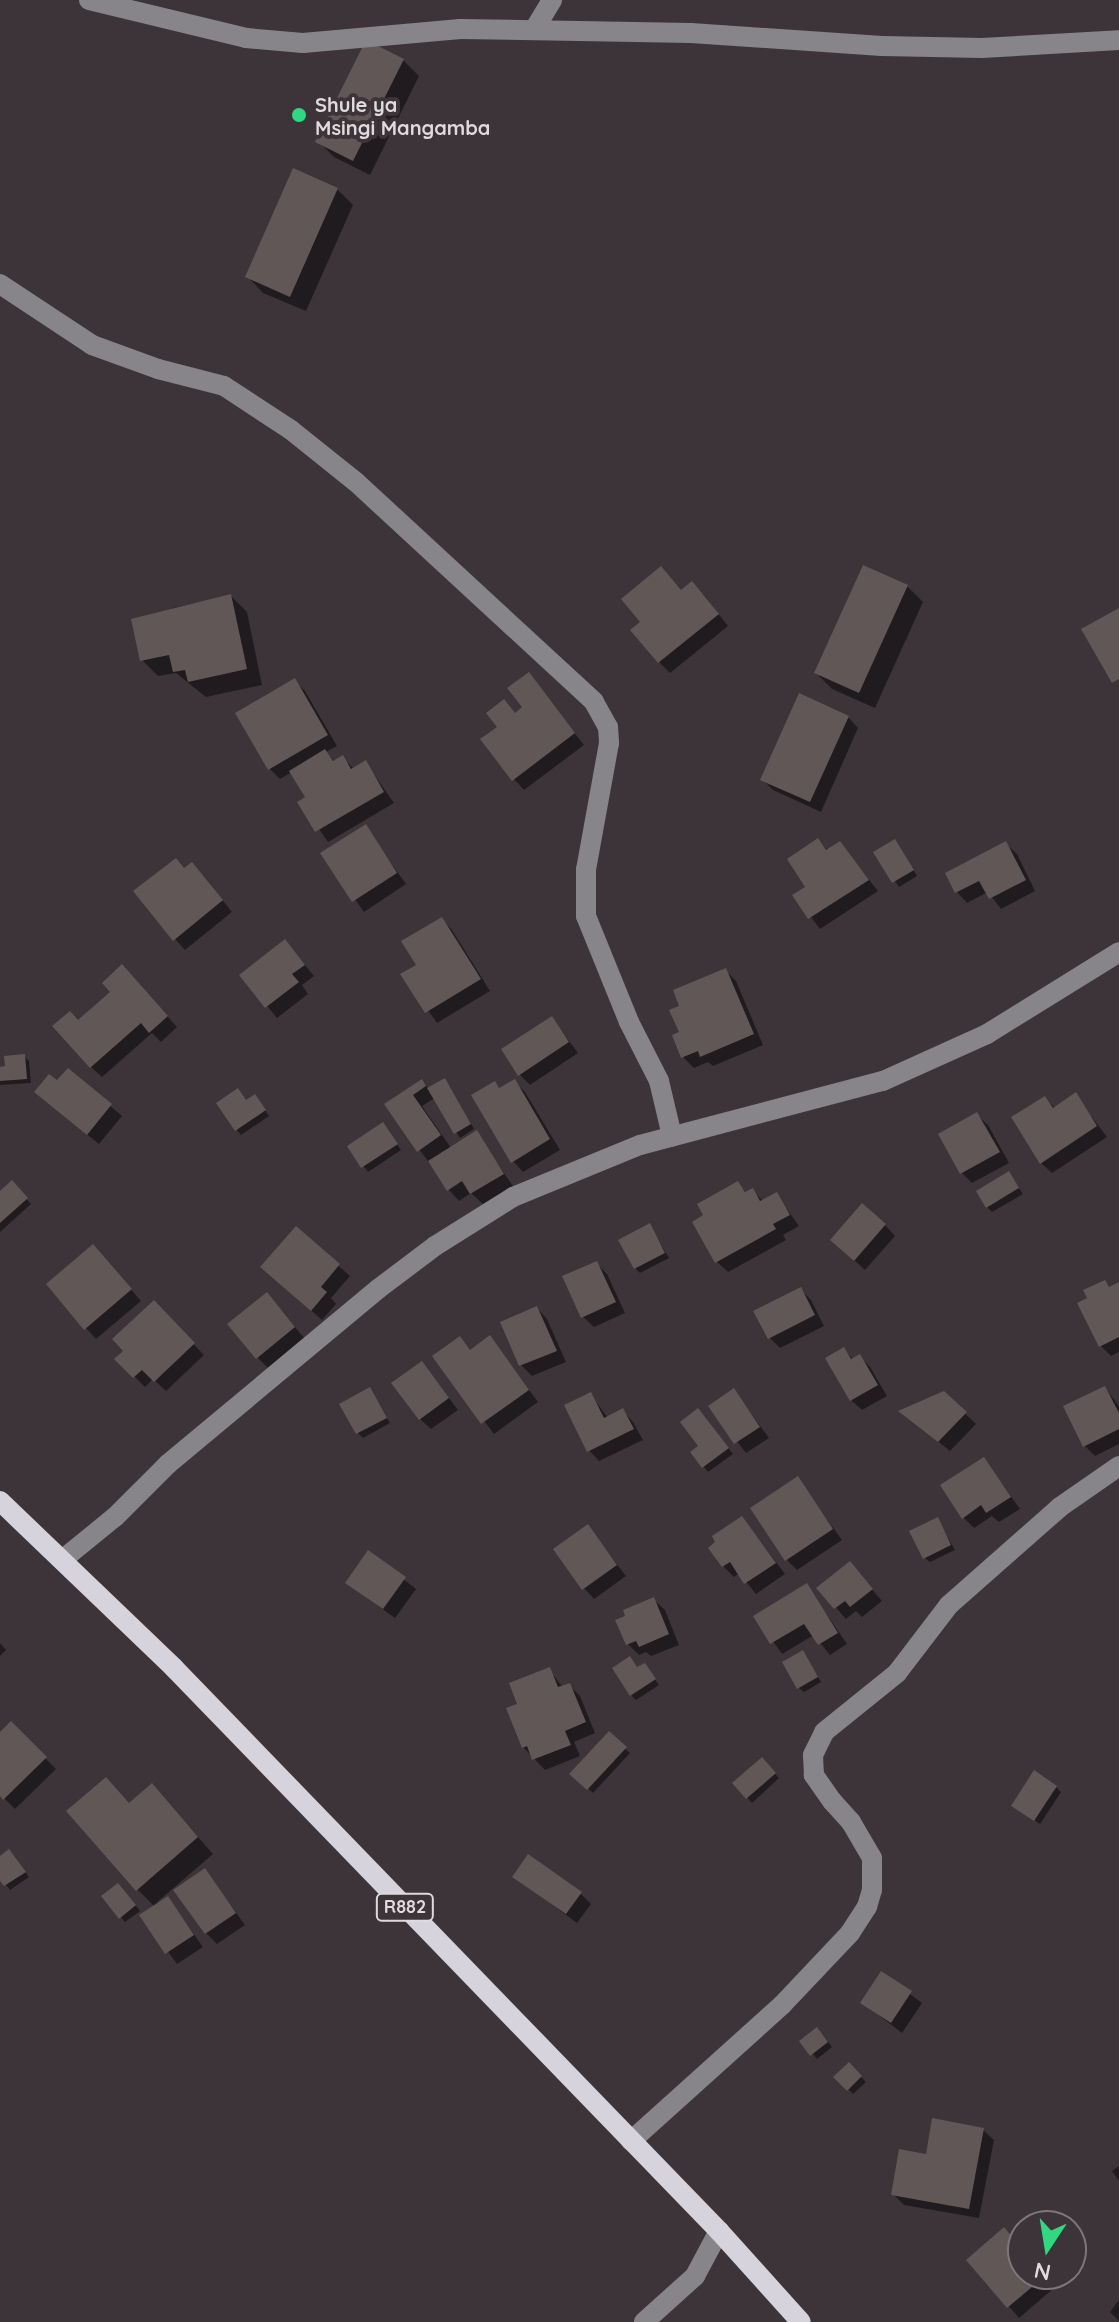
<!DOCTYPE html>
<style>
body{margin:0}
#map{position:relative;width:1119px;height:2322px;overflow:hidden;background:#3d3439;font-family:Quicksand,sans-serif}
div>[style]{position:absolute}
.shadow>*{inset:0;background:#0007}
.building>*{inset:0;background:#625757}
.minor>*{height:20px;margin:-10px;padding:0 10px;transform-origin:10px;border-radius:10px;background:#878589}
.major>*{height:20px;margin:-10px;padding:0 10px;transform-origin:10px;border-radius:10px;background:#d7d3dc}
.dots>*{width:22px;height:22px;translate:-50% -50%;box-sizing:border-box;border:4px solid #3d3439;border-radius:50%}
span{translate:-50% -50%;white-space:nowrap;text-align:center;line-height:1.15;-webkit-text-stroke:8px #3d3439;paint-order:stroke}
.shield-label span{padding:2px 6px;background:#3d3439;border:2px solid;border-radius:6px;-webkit-text-stroke-width:0}
.shield-label{font-size:18px;color:#dfdadd;font-weight:700}
.poi-label{font-size:20px;color:#dfdadd;font-weight:700}
.left{translate:0 -50%;text-align:left}
.north{position:absolute;left:1007px;top:2210px;width:80px;height:80px;box-sizing:border-box;background:#3d3439;border:2px solid #7e767b;border-radius:50%;rotate:192deg;font-size:22px;font-weight:700;line-height:32px;text-align:center;color:#dfdadd}
.north::after{content:'';display:block;margin:auto;width:28px;height:36px;background:#31d882;clip-path:polygon(50% 0,100% 100%,50% 72%,0 100%)}
</style>
<div id="map">
<div class="shadow">
<div style="clip-path:polygon(403px 60px,419px 76px,370px 175px,334px 157px,318px 141px)"></div>
<div style="clip-path:polygon(337px 189px,353px 205px,306px 311px,263px 293px,248px 277px)"></div>
<div style="clip-path:polygon(907px 586px,923px 602px,875px 708px,832px 689px,816px 673px)"></div>
<div style="clip-path:polygon(682px 592px,703px 594px,728px 626px,670px 673px,659px 662px)"></div>
<div style="clip-path:polygon(231px 596px,247px 612px,262px 685px,206px 697px,176px 673px,158px 676px,142px 660px,174px 613px,173px 608px)"></div>
<div style="clip-path:polygon(528px 674px,584px 745px,524px 790px,514px 779px,499px 727px,525px 708px)"></div>
<div style="clip-path:polygon(294px 681px,305px 691px,337px 746px,326px 752px,335px 762px,343px 758px,354px 769px,366px 763px,394px 803px,328px 842px,300px 802px,308px 798px,292px 772px,280px 779px,270px 769px)"></div>
<div style="clip-path:polygon(848px 717px,858px 728px,821px 812px,773px 790px,763px 780px)"></div>
<div style="clip-path:polygon(365px 827px,406px 884px,364px 912px,323px 854px)"></div>
<div style="clip-path:polygon(818px 841px,828px 851px,840px 843px,878px 891px,820px 929px,795px 896px,808px 887px)"></div>
<div style="clip-path:polygon(1006px 844px,1017px 854px,1035px 891px,1001px 909px,988px 892px,967px 903px,957px 892px)"></div>
<div style="clip-path:polygon(899px 846px,917px 876px,899px 887px,876px 852px)"></div>
<div style="clip-path:polygon(186px 870px,203px 876px,232px 912px,185px 950px,175px 939px)"></div>
<div style="clip-path:polygon(442px 919px,452px 930px,490px 991px,437px 1023px,403px 975px,419px 966px)"></div>
<div style="clip-path:polygon(295px 953px,314px 976px,302px 985px,308px 994px,277px 1018px,242px 975px)"></div>
<div style="clip-path:polygon(725px 970px,736px 981px,763px 1045px,713px 1066px,708px 1062px,694px 1068px,683px 1057px,675px 1036px,681px 1033px,681px 1007px)"></div>
<div style="clip-path:polygon(133px 978px,177px 1027px,161px 1042px,152px 1033px,102px 1077px,91px 1067px,79px 1022px)"></div>
<div style="clip-path:polygon(552px 1018px,578px 1053px,530px 1085px,519px 1074px)"></div>
<div style="clip-path:polygon(24px 1056px,29px 1061px,31px 1083px,0 1085px,0 1069px)"></div>
<div style="clip-path:polygon(68px 1070px,122px 1116px,99px 1144px,47px 1102px)"></div>
<div style="clip-path:polygon(422px 1081px,429px 1089px,449px 1085px,474px 1129px,460px 1138px,435px 1098px,422px 1106px,451px 1148px,476px 1133px,513px 1186px,483px 1204px,471px 1193px,459px 1201px,449px 1190px,387px 1105px)"></div>
<div style="clip-path:polygon(514px 1081px,525px 1092px,560px 1150px,523px 1172px,513px 1161px,495px 1084px,500px 1089px)"></div>
<div style="clip-path:polygon(1075px 1095px,1107px 1137px,1052px 1173px,1041px 1163px,1045px 1098px,1055px 1108px)"></div>
<div style="clip-path:polygon(259px 1101px,269px 1116px,241px 1135px,237px 1130px,247px 1102px)"></div>
<div style="clip-path:polygon(977px 1115px,988px 1125px,1009px 1163px,972px 1183px,962px 1173px)"></div>
<div style="clip-path:polygon(387px 1130px,401px 1150px,368px 1172px,350px 1147px)"></div>
<div style="clip-path:polygon(1008px 1173px,1023px 1194px,992px 1212px,987px 1207px)"></div>
<div style="clip-path:polygon(12px 1183px,31px 1204px,0 1232px,0 1194px)"></div>
<div style="clip-path:polygon(738px 1184px,747px 1193px,752px 1190px,763px 1201px,776px 1194px,799px 1226px,783px 1235px,786px 1240px,728px 1272px,717px 1262px)"></div>
<div style="clip-path:polygon(885px 1225px,895px 1236px,865px 1270px,843px 1250px)"></div>
<div style="clip-path:polygon(650px 1226px,669px 1258px,640px 1273px,635px 1268px)"></div>
<div style="clip-path:polygon(296px 1228px,350px 1276px,331px 1298px,336px 1304px,322px 1320px,273px 1277px)"></div>
<div style="clip-path:polygon(103px 1257px,141px 1301px,96px 1339px,86px 1328px)"></div>
<div style="clip-path:polygon(596px 1263px,607px 1274px,625px 1313px,594px 1327px,583px 1317px)"></div>
<div style="clip-path:polygon(1104px 1282px,1111px 1288px,1119px 1284px,1119px 1352px,1111px 1356px,1101px 1346px,1090px 1299px)"></div>
<div style="clip-path:polygon(800px 1289px,811px 1300px,824px 1326px,780px 1348px,769px 1337px)"></div>
<div style="clip-path:polygon(154px 1303px,204px 1355px,166px 1391px,153px 1379px,145px 1387px,117px 1359px,126px 1351px)"></div>
<div style="clip-path:polygon(277px 1305px,304px 1338px,268px 1368px,257px 1357px)"></div>
<div style="clip-path:polygon(537px 1308px,547px 1319px,566px 1362px,532px 1376px,521px 1365px,503px 1323px)"></div>
<div style="clip-path:polygon(490px 1338px,538px 1402px,494px 1434px,435px 1356px,460px 1339px,471px 1351px)"></div>
<div style="clip-path:polygon(844px 1350px,854px 1360px,860px 1357px,870px 1367px,887px 1396px,862px 1410px,851px 1400px)"></div>
<div style="clip-path:polygon(422px 1363px,458px 1410px,431px 1429px,420px 1419px)"></div>
<div style="clip-path:polygon(1105px 1388px,1119px 1406px,1119px 1444px,1095px 1456px,1085px 1446px)"></div>
<div style="clip-path:polygon(370px 1390px,390px 1423px,363px 1438px,358px 1433px)"></div>
<div style="clip-path:polygon(734px 1390px,769px 1438px,746px 1453px,710px 1406px)"></div>
<div style="clip-path:polygon(590px 1394px,608px 1418px,623px 1411px,633px 1422px,643px 1440px,599px 1461px,589px 1450px)"></div>
<div style="clip-path:polygon(944px 1394px,976px 1424px,950px 1451px,901px 1412px)"></div>
<div style="clip-path:polygon(703px 1415px,733px 1454px,708px 1472px,692px 1452px,701px 1446px)"></div>
<div style="clip-path:polygon(984px 1459px,1020px 1509px,999px 1522px,992px 1516px,974px 1528px,963px 1517px)"></div>
<div style="clip-path:polygon(797px 1479px,842px 1540px,797px 1570px,787px 1560px)"></div>
<div style="clip-path:polygon(742px 1518px,785px 1574px,756px 1594px,739px 1573px,734px 1577px,723px 1566px,711px 1548px)"></div>
<div style="clip-path:polygon(937px 1519px,955px 1550px,930px 1562px,925px 1558px)"></div>
<div style="clip-path:polygon(588px 1527px,626px 1576px,594px 1599px,584px 1588px)"></div>
<div style="clip-path:polygon(368px 1552px,416px 1589px,395px 1618px,347px 1583px)"></div>
<div style="clip-path:polygon(850px 1564px,882px 1601px,862px 1617px,856px 1611px,846px 1619px,819px 1588px)"></div>
<div style="clip-path:polygon(807px 1586px,847px 1644px,830px 1655px,814px 1635px,782px 1654px,756px 1617px)"></div>
<div style="clip-path:polygon(654px 1600px,665px 1610px,679px 1645px,651px 1656px,646px 1652px,639px 1655px,628px 1644px)"></div>
<div style="clip-path:polygon(0 1643px,6px 1650px,0 1656px)"></div>
<div style="clip-path:polygon(802px 1652px,821px 1682px,804px 1692px,799px 1688px)"></div>
<div style="clip-path:polygon(630px 1659px,638px 1669px,645px 1665px,659px 1685px,636px 1700px,631px 1695px)"></div>
<div style="clip-path:polygon(549px 1669px,563px 1688px,569px 1685px,580px 1696px,595px 1733px,574px 1742px,580px 1756px,545px 1770px,523px 1747px,519px 1705px)"></div>
<div style="clip-path:polygon(11px 1724px,56px 1769px,15px 1809px,0 1794px,0 1735px)"></div>
<div style="clip-path:polygon(609px 1734px,630px 1753px,593px 1793px,572px 1774px)"></div>
<div style="clip-path:polygon(762px 1760px,779px 1778px,752px 1803px,735px 1783px)"></div>
<div style="clip-path:polygon(1056px 1787px,1061px 1792px,1040px 1824px,1018px 1810px)"></div>
<div style="clip-path:polygon(167px 1802px,213px 1854px,155px 1904px,168px 1898px,203px 1947px,177px 1964px,142px 1916px,155px 1907px,137px 1889px,130px 1805px)"></div>
<div style="clip-path:polygon(14px 1856px,29px 1877px,10px 1890px,0 1877px,0 1858px)"></div>
<div style="clip-path:polygon(205px 1870px,245px 1925px,217px 1944px,206px 1933px)"></div>
<div style="clip-path:polygon(515px 1877px,580px 1893px,591px 1904px,577px 1923px)"></div>
<div style="clip-path:polygon(123px 1890px,140px 1911px,125px 1922px,121px 1917px)"></div>
<div style="clip-path:polygon(882px 1973px,922px 2003px,902px 2033px,863px 2003px)"></div>
<div style="clip-path:polygon(822px 2034px,832px 2047px,817px 2059px,802px 2041px)"></div>
<div style="clip-path:polygon(849px 2065px,866px 2082px,853px 2094px,836px 2077px)"></div>
<div style="clip-path:polygon(983px 2130px,994px 2140px,979px 2218px,904px 2205px,893px 2194px,927px 2156px)"></div>
<div style="clip-path:polygon(1119px 2166px,1119px 2181px,1112px 2171px)"></div>
<div style="clip-path:polygon(1023px 2251px,1023px 2274px,1043px 2274px,1054px 2288px,1019px 2318px,968px 2260px)"></div>
<div style="clip-path:polygon(1119px 2300px,1119px 2321px,1110px 2312px)"></div>
</div>
<div class="building">
<div style="clip-path:polygon(366px 40px,404px 59px,353px 161px,315px 142px)"></div>
<div style="clip-path:polygon(293px 168px,338px 188px,290px 297px,245px 277px)"></div>
<div style="clip-path:polygon(863px 565px,908px 585px,859px 693px,814px 673px)"></div>
<div style="clip-path:polygon(661px 566px,681px 590px,692px 581px,719px 614px,658px 663px,630px 630px,640px 622px,621px 599px)"></div>
<div style="clip-path:polygon(231px 594px,247px 669px,188px 682px,185px 670px,173px 672px,169px 655px,140px 661px,131px 619px)"></div>
<div style="clip-path:polygon(1119px 608px,1119px 679px,1112px 683px,1081px 629px)"></div>
<div style="clip-path:polygon(529px 672px,575px 733px,512px 781px,480px 739px,497px 727px,486px 713px,504px 699px,515px 713px,522px 707px,507px 688px)"></div>
<div style="clip-path:polygon(295px 678px,328px 735px,268px 770px,235px 713px)"></div>
<div style="clip-path:polygon(799px 693px,849px 716px,810px 802px,760px 780px)"></div>
<div style="clip-path:polygon(325px 749px,333px 761px,343px 755px,351px 769px,366px 760px,384px 792px,315px 832px,297px 802px,305px 797px,289px 771px)"></div>
<div style="clip-path:polygon(366px 824px,397px 873px,352px 902px,320px 853px)"></div>
<div style="clip-path:polygon(818px 838px,826px 850px,840px 841px,869px 880px,808px 919px,792px 895px,805px 887px,787px 859px)"></div>
<div style="clip-path:polygon(895px 839px,914px 870px,892px 883px,873px 852px)"></div>
<div style="clip-path:polygon(1006px 841px,1026px 880px,989px 899px,979px 881px,955px 893px,945px 873px)"></div>
<div style="clip-path:polygon(176px 858px,184px 868px,192px 862px,223px 900px,173px 941px,133px 891px)"></div>
<div style="clip-path:polygon(442px 917px,481px 979px,425px 1013px,400px 974px,416px 965px,401px 941px)"></div>
<div style="clip-path:polygon(285px 939px,305px 965px,292px 974px,299px 982px,265px 1008px,239px 975px)"></div>
<div style="clip-path:polygon(122px 964px,168px 1016px,149px 1033px,141px 1023px,90px 1068px,52px 1026px,70px 1011px,78px 1020px,110px 992px,102px 983px)"></div>
<div style="clip-path:polygon(726px 968px,754px 1034px,700px 1057px,698px 1051px,681px 1058px,672px 1035px,679px 1032px,669px 1010px,679px 1006px,673px 990px)"></div>
<div style="clip-path:polygon(552px 1016px,569px 1042px,518px 1076px,501px 1049px)"></div>
<div style="clip-path:polygon(25px 1054px,27px 1079px,0 1081px,0 1067px,5px 1066px,4px 1056px)"></div>
<div style="clip-path:polygon(68px 1068px,112px 1104px,87px 1135px,34px 1092px,49px 1074px,57px 1080px)"></div>
<div style="clip-path:polygon(445px 1078px,471px 1124px,454px 1134px,427px 1088px)"></div>
<div style="clip-path:polygon(422px 1079px,426px 1086px,413px 1095px,441px 1135px,417px 1152px,384px 1104px)"></div>
<div style="clip-path:polygon(515px 1079px,550px 1139px,511px 1163px,471px 1095px,495px 1081px,499px 1088px)"></div>
<div style="clip-path:polygon(238px 1088px,246px 1100px,255px 1094px,266px 1110px,235px 1131px,216px 1103px)"></div>
<div style="clip-path:polygon(1076px 1092px,1097px 1126px,1040px 1164px,1011px 1117px,1045px 1096px,1053px 1108px)"></div>
<div style="clip-path:polygon(977px 1112px,1000px 1152px,960px 1174px,938px 1134px)"></div>
<div style="clip-path:polygon(383px 1122px,398px 1144px,361px 1168px,347px 1146px)"></div>
<div style="clip-path:polygon(477px 1130px,504px 1174px,470px 1194px,462px 1181px,447px 1191px,428px 1161px)"></div>
<div style="clip-path:polygon(1009px 1171px,1019px 1188px,986px 1208px,976px 1191px)"></div>
<div style="clip-path:polygon(12px 1180px,28px 1198px,0 1223px,0 1191px)"></div>
<div style="clip-path:polygon(738px 1181px,745px 1192px,753px 1188px,760px 1201px,777px 1192px,790px 1215px,773px 1224px,776px 1229px,715px 1263px,692px 1222px,703px 1215px,697px 1204px)"></div>
<div style="clip-path:polygon(862px 1203px,886px 1224px,854px 1261px,830px 1240px)"></div>
<div style="clip-path:polygon(650px 1223px,665px 1253px,634px 1269px,618px 1240px)"></div>
<div style="clip-path:polygon(296px 1226px,340px 1264px,321px 1287px,327px 1292px,311px 1311px,260px 1267px)"></div>
<div style="clip-path:polygon(93px 1244px,132px 1289px,84px 1330px,46px 1284px)"></div>
<div style="clip-path:polygon(597px 1261px,616px 1302px,581px 1318px,562px 1276px)"></div>
<div style="clip-path:polygon(1105px 1280px,1109px 1287px,1119px 1282px,1119px 1337px,1099px 1347px,1077px 1303px,1087px 1298px,1083px 1290px)"></div>
<div style="clip-path:polygon(801px 1287px,815px 1315px,768px 1339px,753px 1311px)"></div>
<div style="clip-path:polygon(267px 1292px,295px 1327px,256px 1359px,227px 1324px)"></div>
<div style="clip-path:polygon(154px 1300px,195px 1343px,154px 1382px,142px 1370px,133px 1378px,114px 1359px,123px 1351px,112px 1339px)"></div>
<div style="clip-path:polygon(537px 1306px,557px 1351px,519px 1366px,500px 1322px)"></div>
<div style="clip-path:polygon(490px 1335px,529px 1390px,481px 1424px,432px 1356px,460px 1336px,470px 1350px)"></div>
<div style="clip-path:polygon(844px 1347px,851px 1359px,860px 1354px,878px 1385px,850px 1401px,825px 1358px)"></div>
<div style="clip-path:polygon(422px 1361px,449px 1398px,419px 1420px,391px 1383px)"></div>
<div style="clip-path:polygon(1105px 1386px,1119px 1413px,1119px 1429px,1083px 1447px,1063px 1406px)"></div>
<div style="clip-path:polygon(370px 1387px,387px 1418px,356px 1434px,339px 1404px)"></div>
<div style="clip-path:polygon(734px 1388px,760px 1427px,734px 1444px,708px 1406px)"></div>
<div style="clip-path:polygon(944px 1391px,967px 1412px,938px 1442px,898px 1411px)"></div>
<div style="clip-path:polygon(591px 1392px,604px 1418px,623px 1408px,634px 1429px,587px 1452px,564px 1405px)"></div>
<div style="clip-path:polygon(698px 1408px,729px 1448px,702px 1468px,690px 1452px,698px 1446px,680px 1422px)"></div>
<div style="clip-path:polygon(984px 1457px,1011px 1497px,986px 1513px,981px 1505px,962px 1519px,940px 1485px)"></div>
<div style="clip-path:polygon(798px 1476px,833px 1529px,785px 1561px,750px 1508px)"></div>
<div style="clip-path:polygon(742px 1516px,776px 1563px,744px 1584px,730px 1562px,722px 1567px,708px 1548px,715px 1542px,712px 1536px)"></div>
<div style="clip-path:polygon(938px 1517px,951px 1545px,923px 1559px,909px 1531px)"></div>
<div style="clip-path:polygon(588px 1524px,617px 1565px,582px 1590px,553px 1549px)"></div>
<div style="clip-path:polygon(368px 1550px,406px 1577px,383px 1609px,345px 1583px)"></div>
<div style="clip-path:polygon(850px 1561px,873px 1589px,850px 1607px,845px 1601px,834px 1609px,816px 1588px)"></div>
<div style="clip-path:polygon(807px 1583px,838px 1633px,818px 1645px,804px 1624px,770px 1644px,753px 1616px)"></div>
<div style="clip-path:polygon(654px 1597px,669px 1634px,639px 1647px,636px 1641px,626px 1645px,615px 1620px,625px 1616px,623px 1610px)"></div>
<div style="clip-path:polygon(803px 1650px,818px 1677px,797px 1689px,782px 1662px)"></div>
<div style="clip-path:polygon(630px 1656px,637px 1667px,645px 1663px,656px 1679px,630px 1696px,612px 1668px)"></div>
<div style="clip-path:polygon(550px 1667px,558px 1687px,570px 1683px,586px 1722px,565px 1731px,571px 1745px,532px 1760px,527px 1746px,522px 1748px,506px 1708px,517px 1704px,509px 1683px)"></div>
<div style="clip-path:polygon(11px 1721px,47px 1757px,3px 1800px,0 1796px,0 1732px)"></div>
<div style="clip-path:polygon(609px 1731px,627px 1747px,587px 1790px,569px 1774px)"></div>
<div style="clip-path:polygon(762px 1757px,776px 1773px,746px 1799px,732px 1783px)"></div>
<div style="clip-path:polygon(1034px 1770px,1057px 1786px,1034px 1821px,1011px 1806px)"></div>
<div style="clip-path:polygon(106px 1777px,129px 1803px,152px 1783px,198px 1837px,136px 1891px,66px 1811px)"></div>
<div style="clip-path:polygon(9px 1849px,26px 1872px,4px 1886px,0 1881px,0 1856px)"></div>
<div style="clip-path:polygon(528px 1854px,582px 1892px,566px 1914px,512px 1877px)"></div>
<div style="clip-path:polygon(205px 1868px,236px 1913px,205px 1934px,173px 1890px)"></div>
<div style="clip-path:polygon(118px 1883px,136px 1905px,119px 1919px,101px 1896px)"></div>
<div style="clip-path:polygon(168px 1896px,194px 1935px,165px 1954px,139px 1915px)"></div>
<div style="clip-path:polygon(881px 1971px,912px 1991px,891px 2023px,860px 2003px)"></div>
<div style="clip-path:polygon(817px 2027px,828px 2042px,810px 2056px,799px 2041px)"></div>
<div style="clip-path:polygon(849px 2062px,862px 2076px,847px 2091px,833px 2077px)"></div>
<div style="clip-path:polygon(932px 2118px,984px 2128px,969px 2209px,891px 2195px,899px 2149px,926px 2154px)"></div>
<div style="clip-path:polygon(1004px 2227px,1023px 2250px,1023px 2274px,1045px 2276px,1007px 2308px,966px 2260px)"></div>
</div>
<div class="minor">
<div style="left:89px;top:0;width:162px;rotate:13.6deg"></div>
<div style="left:246px;top:38px;width:57px;rotate:5deg"></div>
<div style="left:303px;top:43px;width:158px;rotate:-5.1deg"></div>
<div style="left:460px;top:29px;width:231px;rotate:1deg"></div>
<div style="left:691px;top:33px;width:191px;rotate:3.9deg"></div>
<div style="left:882px;top:46px;width:100px;rotate:1.1deg"></div>
<div style="left:982px;top:48px;width:137px;rotate:-3.3deg"></div>
<div style="left:534px;top:30px;width:35px;rotate:-59deg"></div>
<div style="left:0;top:284px;width:110px;rotate:33.5deg"></div>
<div style="left:92px;top:345px;width:70px;rotate:20deg"></div>
<div style="left:158px;top:369px;width:68px;rotate:14.4deg"></div>
<div style="left:224px;top:386px;width:80px;rotate:33.3deg"></div>
<div style="left:291px;top:430px;width:83px;rotate:38.7deg"></div>
<div style="left:356px;top:482px;width:324px;rotate:42.7deg"></div>
<div style="left:594px;top:702px;width:29px;rotate:61deg"></div>
<div style="left:608px;top:727px;width:16px;rotate:86deg"></div>
<div style="left:609px;top:743px;width:128px;rotate:100.3deg"></div>
<div style="left:586px;top:869px;width:47px;rotate:90deg"></div>
<div style="left:586px;top:916px;width:114px;rotate:67.9deg"></div>
<div style="left:629px;top:1022px;width:66px;rotate:63deg"></div>
<div style="left:659px;top:1081px;width:57px;rotate:76.7deg"></div>
<div style="left:62px;top:1560px;width:68px;rotate:-39.1deg"></div>
<div style="left:115px;top:1517px;width:75px;rotate:-45deg"></div>
<div style="left:168px;top:1464px;width:273px;rotate:-39.8deg"></div>
<div style="left:378px;top:1289px;width:71px;rotate:-37deg"></div>
<div style="left:435px;top:1246px;width:92px;rotate:-32.1deg"></div>
<div style="left:513px;top:1197px;width:137px;rotate:-22.3deg"></div>
<div style="left:640px;top:1145px;width:251px;rotate:-14.8deg"></div>
<div style="left:883px;top:1081px;width:114px;rotate:-24.3deg"></div>
<div style="left:987px;top:1034px;width:155px;rotate:-31.8deg"></div>
<div style="left:631px;top:2141px;width:203px;rotate:-42deg"></div>
<div style="left:782px;top:2005px;width:99px;rotate:-46.6deg"></div>
<div style="left:850px;top:1933px;width:31px;rotate:-57deg"></div>
<div style="left:867px;top:1907px;width:18px;rotate:-74deg"></div>
<div style="left:872px;top:1890px;width:32px;rotate:-90deg"></div>
<div style="left:872px;top:1858px;width:42px;rotate:-120.3deg"></div>
<div style="left:851px;top:1822px;width:28px;rotate:-132deg"></div>
<div style="left:832px;top:1801px;width:32px;rotate:-125deg"></div>
<div style="left:814px;top:1775px;width:20px;rotate:-93deg"></div>
<div style="left:813px;top:1755px;width:25px;rotate:-64deg"></div>
<div style="left:824px;top:1732px;width:94px;rotate:-38.9deg"></div>
<div style="left:897px;top:1673px;width:86px;rotate:-52.6deg"></div>
<div style="left:949px;top:1605px;width:148px;rotate:-41.4deg"></div>
<div style="left:1060px;top:1507px;width:72px;rotate:-34.8deg"></div>
<div style="left:644px;top:2322px;width:69px;rotate:-42deg"></div>
<div style="left:695px;top:2276px;width:51px;rotate:-61.9deg"></div>
</div>
<div class="major">
<div style="left:0;top:1501px;width:241px;rotate:43.8deg"></div>
<div style="left:174px;top:1668px;width:784px;rotate:45.93deg"></div>
<div style="left:719px;top:2231px;width:122px;rotate:48deg"></div>
</div>
<div class="dots">
<div style="left:299px;top:115px;background:#31d882"></div>
</div>
<div class="shield-label">
<span style="left:405px;top:1907px">R882</span>
</div>
<div class="poi-label">
<span class="left" style="left:315px;top:116px">Shule ya<br>Msingi Mangamba</span>
</div>
<div class="north">N</div>
</div>
